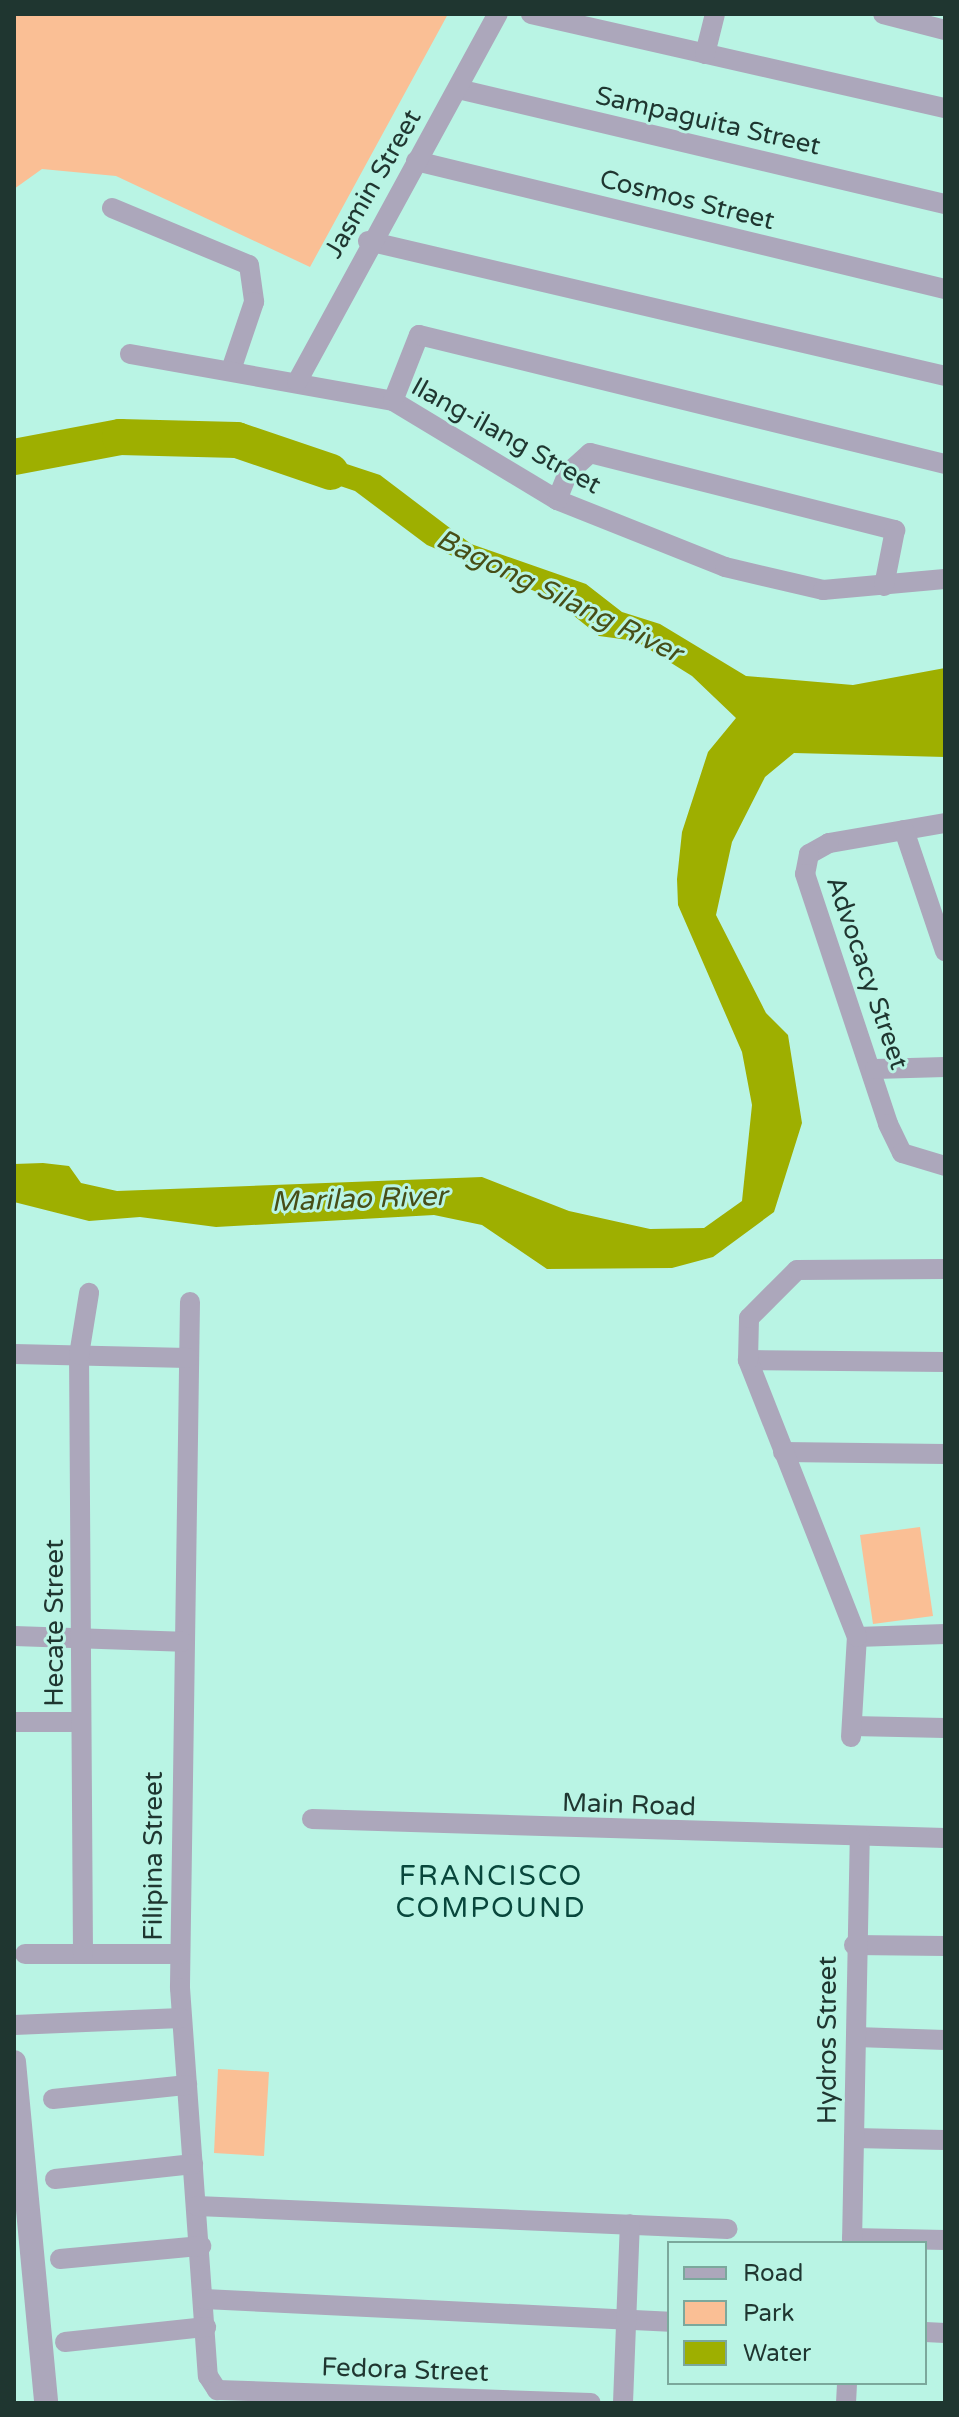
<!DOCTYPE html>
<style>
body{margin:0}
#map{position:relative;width:959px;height:2417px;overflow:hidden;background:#b9f4e4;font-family:"Varela Round",sans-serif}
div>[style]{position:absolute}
.green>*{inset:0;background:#fabf95}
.water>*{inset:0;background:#9eaf00}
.river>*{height:36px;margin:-18px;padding:0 18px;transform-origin:18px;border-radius:18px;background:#9eaf00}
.minor>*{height:20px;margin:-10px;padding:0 10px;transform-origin:10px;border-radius:10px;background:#aca7bb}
.tertiary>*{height:24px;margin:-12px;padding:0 12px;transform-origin:12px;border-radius:12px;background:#aca7bb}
span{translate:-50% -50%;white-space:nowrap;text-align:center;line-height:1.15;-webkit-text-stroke:6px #b9f4e4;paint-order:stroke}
.street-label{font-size:26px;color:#1f3630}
.water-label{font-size:28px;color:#474e17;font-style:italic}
.neighbourhood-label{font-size:28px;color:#08473c;letter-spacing:2px}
.frame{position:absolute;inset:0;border:16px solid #1f3630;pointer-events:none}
.legend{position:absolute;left:667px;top:2241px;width:260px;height:144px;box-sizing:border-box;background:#b9f4e4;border:2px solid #7ba89c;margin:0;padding:10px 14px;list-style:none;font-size:24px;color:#1f3630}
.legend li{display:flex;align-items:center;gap:16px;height:40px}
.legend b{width:40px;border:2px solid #7ba89c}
</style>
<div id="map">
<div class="green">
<div style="clip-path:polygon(14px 14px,448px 14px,310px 267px,116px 176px,42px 169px,14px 189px)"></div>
<div style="clip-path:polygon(920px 1527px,933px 1616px,873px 1624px,860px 1535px)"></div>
<div style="clip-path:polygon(218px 2069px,269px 2072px,264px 2156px,214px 2153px)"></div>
</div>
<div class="water">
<div style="clip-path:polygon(289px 445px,380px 475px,471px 544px,586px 584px,622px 612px,660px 624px,746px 676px,853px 685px,945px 668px,945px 757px,794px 753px,765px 777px,732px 842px,716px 915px,766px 1013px,788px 1035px,802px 1123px,774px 1212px,713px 1257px,672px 1268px,547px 1269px,482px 1225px,434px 1215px,216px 1227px,140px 1217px,89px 1221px,14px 1202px,14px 1164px,43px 1163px,69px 1166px,81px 1183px,117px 1191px,482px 1177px,569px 1211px,650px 1229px,704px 1228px,742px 1201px,752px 1105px,742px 1052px,678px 905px,677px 879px,682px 832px,708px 752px,736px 718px,692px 676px,636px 641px,599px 636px,553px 599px,427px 545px,355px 491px,281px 466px)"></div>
</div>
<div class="river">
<div style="left:14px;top:457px;width:108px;rotate:-10.7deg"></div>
<div style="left:120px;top:437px;width:117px;rotate:1.5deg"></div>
<div style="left:237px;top:440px;width:99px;rotate:18.8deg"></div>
</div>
<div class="minor">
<div style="left:531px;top:14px;width:425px;rotate:12.8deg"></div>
<div style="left:883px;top:14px;width:64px;rotate:14.5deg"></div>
<div style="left:705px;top:54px;width:41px;rotate:-76deg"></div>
<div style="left:458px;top:89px;width:500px;rotate:13.29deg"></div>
<div style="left:416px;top:161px;width:544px;rotate:13.6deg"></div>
<div style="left:112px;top:208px;width:148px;rotate:22.6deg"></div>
<div style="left:249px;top:265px;width:37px;rotate:82deg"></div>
<div style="left:254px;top:302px;width:72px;rotate:108.7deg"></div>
<div style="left:368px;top:241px;width:593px;rotate:13.17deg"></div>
<div style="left:130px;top:354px;width:267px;rotate:10.1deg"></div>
<div style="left:393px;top:401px;width:192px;rotate:31.1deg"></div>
<div style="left:557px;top:500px;width:181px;rotate:21.7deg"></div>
<div style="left:725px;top:567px;width:101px;rotate:13.2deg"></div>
<div style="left:823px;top:590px;width:122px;rotate:-5.2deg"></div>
<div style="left:297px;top:382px;width:419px;rotate:-61.4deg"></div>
<div style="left:393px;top:401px;width:71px;rotate:-68.5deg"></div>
<div style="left:419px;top:335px;width:542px;rotate:13.78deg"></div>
<div style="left:557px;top:500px;width:29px;rotate:-68deg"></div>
<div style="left:568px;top:473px;width:30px;rotate:-42deg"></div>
<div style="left:590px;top:453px;width:315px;rotate:14.2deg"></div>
<div style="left:895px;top:530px;width:57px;rotate:101.1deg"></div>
<div style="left:945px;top:823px;width:118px;rotate:170.2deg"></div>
<div style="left:829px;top:843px;width:23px;rotate:151deg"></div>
<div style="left:809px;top:854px;width:20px;rotate:101deg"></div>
<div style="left:805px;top:874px;width:263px;rotate:71.6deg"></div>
<div style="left:888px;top:1124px;width:32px;rotate:64deg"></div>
<div style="left:902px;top:1153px;width:45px;rotate:16.8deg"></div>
<div style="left:904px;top:830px;width:128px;rotate:71.3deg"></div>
<div style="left:875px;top:1069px;width:70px;rotate:-1.6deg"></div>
<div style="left:190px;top:1302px;width:686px;rotate:90.84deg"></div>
<div style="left:180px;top:1988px;width:389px;rotate:85.9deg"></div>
<div style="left:208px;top:2376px;width:17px;rotate:57deg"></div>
<div style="left:14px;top:1354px;width:174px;rotate:1.3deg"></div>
<div style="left:748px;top:1360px;width:197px;rotate:0.6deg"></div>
<div style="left:783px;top:1452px;width:162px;rotate:0.7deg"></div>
<div style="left:14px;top:1636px;width:168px;rotate:2deg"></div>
<div style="left:857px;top:1637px;width:88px;rotate:-2deg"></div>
<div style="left:14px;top:1722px;width:67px"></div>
<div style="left:852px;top:1726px;width:93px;rotate:1.2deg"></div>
<div style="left:851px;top:1737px;width:100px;rotate:-86.6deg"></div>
<div style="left:857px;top:1637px;width:298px;rotate:-111.5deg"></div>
<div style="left:748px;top:1360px;width:42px;rotate:-88.6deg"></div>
<div style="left:749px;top:1318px;width:68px;rotate:-45deg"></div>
<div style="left:797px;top:1270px;width:148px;rotate:-0.4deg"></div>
<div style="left:312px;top:1819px;width:633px;rotate:1.72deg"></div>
<div style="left:854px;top:1945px;width:91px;rotate:0.6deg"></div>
<div style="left:25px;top:1954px;width:155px"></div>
<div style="left:83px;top:1954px;width:599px;rotate:-90.38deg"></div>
<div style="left:79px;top:1355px;width:63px;rotate:-80.8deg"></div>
<div style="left:14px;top:2025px;width:167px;rotate:-2.4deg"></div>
<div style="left:856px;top:2037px;width:89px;rotate:1.9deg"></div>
<div style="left:53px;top:2099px;width:135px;rotate:-6deg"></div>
<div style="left:854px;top:2138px;width:91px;rotate:1.3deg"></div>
<div style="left:55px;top:2179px;width:139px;rotate:-6.2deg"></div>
<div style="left:197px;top:2206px;width:531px;rotate:2.48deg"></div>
<div style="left:852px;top:2238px;width:93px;rotate:1.2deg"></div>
<div style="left:852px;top:2243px;width:406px;rotate:-88.9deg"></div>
<div style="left:60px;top:2259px;width:142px;rotate:-5.3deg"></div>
<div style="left:204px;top:2299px;width:466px;rotate:2.8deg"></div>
<div style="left:925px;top:2332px;width:20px;rotate:3deg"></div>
<div style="left:65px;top:2342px;width:142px;rotate:-6.1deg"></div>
<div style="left:217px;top:2390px;width:374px;rotate:2deg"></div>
<div style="left:623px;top:2403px;width:179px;rotate:-87.8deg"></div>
<div style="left:846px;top:2403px;width:20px;rotate:-87deg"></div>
</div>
<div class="tertiary">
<div style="left:14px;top:2062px;width:342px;rotate:84.6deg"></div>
</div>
<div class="street-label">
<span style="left:708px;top:121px;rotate:13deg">Sampaguita Street</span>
<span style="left:373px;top:184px;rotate:-60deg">Jasmin Street</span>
<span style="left:687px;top:200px;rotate:14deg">Cosmos Street</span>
<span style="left:506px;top:436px;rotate:29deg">Ilang-ilang Street</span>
<span style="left:867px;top:973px;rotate:71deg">Advocacy Street</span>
<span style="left:55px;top:1623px;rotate:-90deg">Hecate Street</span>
<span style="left:629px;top:1805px;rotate:2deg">Main Road</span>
<span style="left:154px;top:1856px;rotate:-90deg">Filipina Street</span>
<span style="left:828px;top:2040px;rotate:-90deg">Hydros Street</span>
<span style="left:405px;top:2370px;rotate:2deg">Fedora Street</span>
</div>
<div class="water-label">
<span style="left:559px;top:596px;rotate:26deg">Bagong Silang River</span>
<span style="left:359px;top:1199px;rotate:-2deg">Marilao River</span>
</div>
<div class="neighbourhood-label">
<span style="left:491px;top:1892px">FRANCISCO<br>COMPOUND</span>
</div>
<div class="frame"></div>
<ul class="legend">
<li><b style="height:10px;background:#aca7bb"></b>Road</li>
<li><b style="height:22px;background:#fabf95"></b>Park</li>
<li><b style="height:22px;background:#9eaf00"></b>Water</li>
</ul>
</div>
